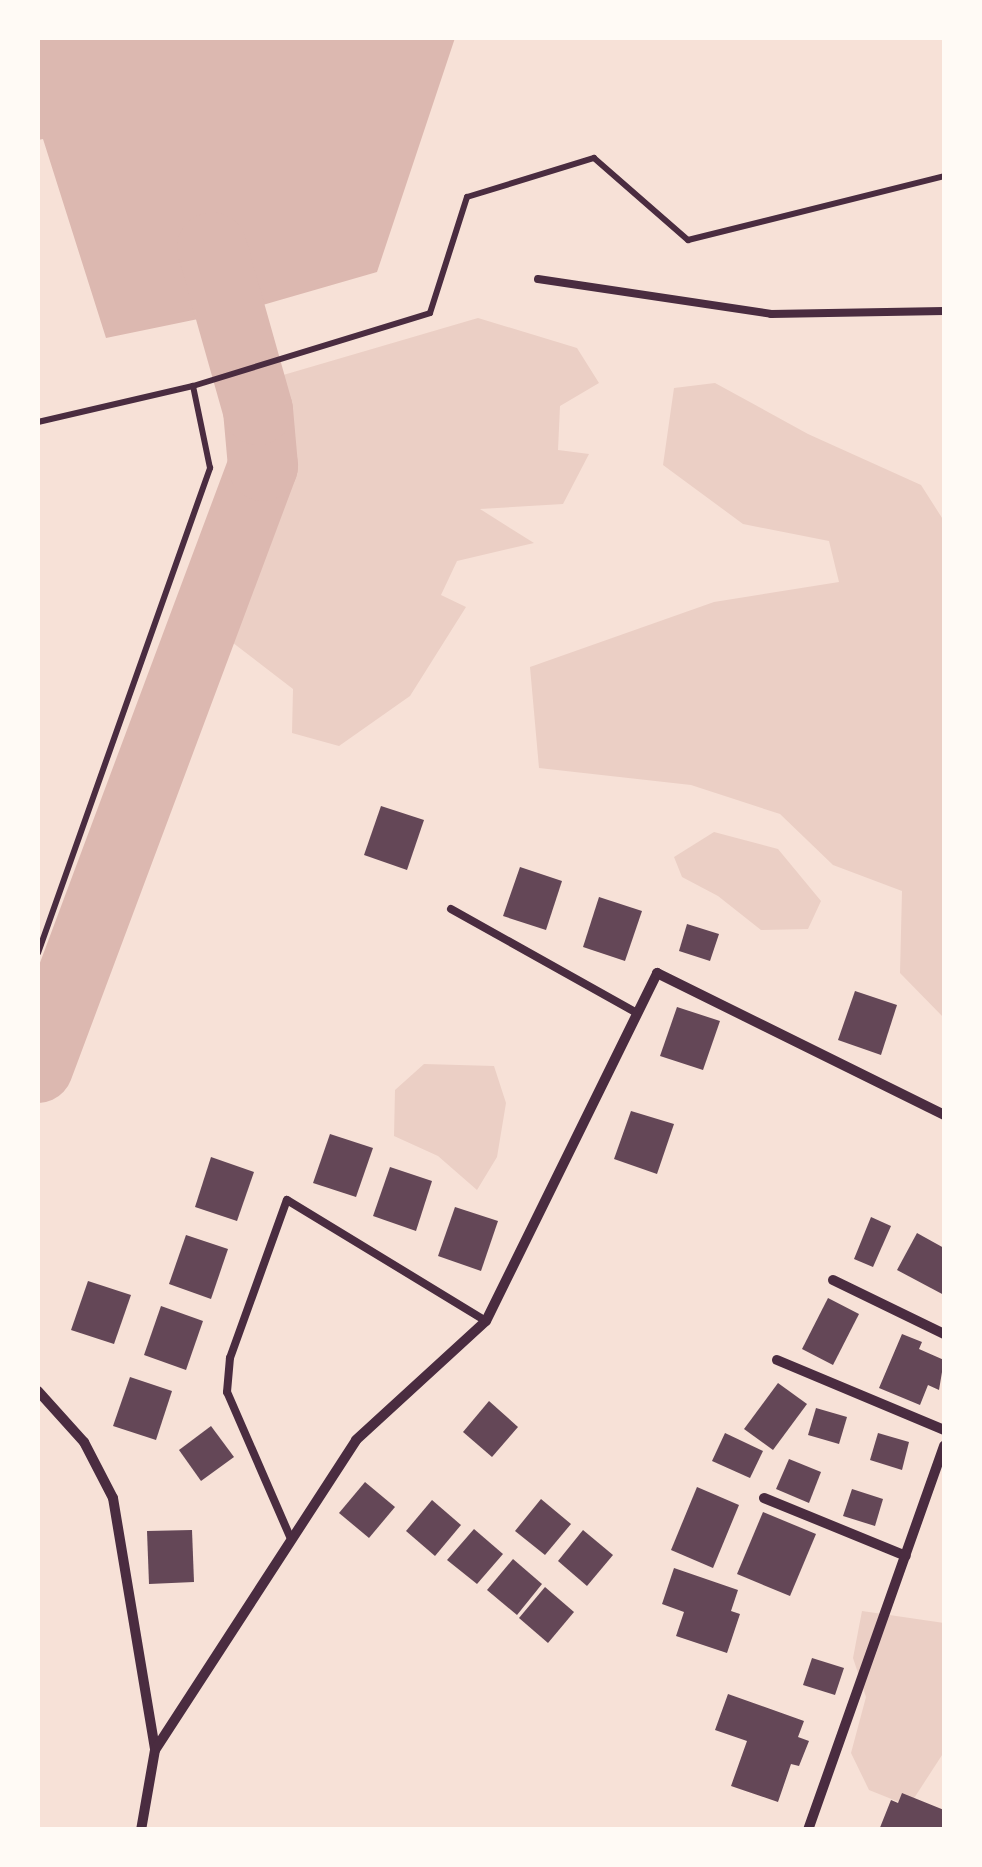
<!DOCTYPE html>
<style>
body{margin:0}
#map{position:relative;width:982px;height:1867px;overflow:hidden;background:#f7e1d7;font-family:"Fira Sans Condensed",sans-serif}
div>[style]{position:absolute}
.green>*{inset:0;background:#ebcfc5}
.water>*{inset:0;background:#dcb8b0}
.river>*{height:70px;margin:-35px;padding:0 35px;transform-origin:35px;border-radius:35px;background:#dcb8b0}
.building>*{inset:0;background:#644757}
.path>*{height:6px;margin:-3px;padding:0 3px;transform-origin:3px;border-radius:3px;background:#4a2c40}
.service>*{height:8px;margin:-4px;padding:0 4px;transform-origin:4px;border-radius:4px;background:#4a2c40}
.minor>*{height:10px;margin:-5px;padding:0 5px;transform-origin:5px;border-radius:5px;background:#4a2c40}
span{translate:-50% -50%;white-space:nowrap;text-align:center;line-height:1.15;-webkit-text-stroke:8px #fffaf5;paint-order:stroke}
.frame{position:absolute;inset:0;border:40px solid #fffaf5;pointer-events:none}
</style>
<div id="map">
<div class="green">
<div style="clip-path:polygon(478px 318px,577px 348px,599px 383px,560px 406px,558px 450px,589px 454px,563px 504px,480px 509px,534px 543px,457px 561px,441px 595px,466px 607px,410px 696px,339px 746px,292px 733px,293px 689px,224px 636px,272px 484px,273px 378px)"></div>
<div style="clip-path:polygon(715px 383px,808px 434px,921px 485px,944px 521px,944px 1018px,900px 973px,902px 891px,833px 865px,780px 814px,691px 785px,539px 768px,530px 667px,714px 602px,839px 582px,829px 541px,743px 524px,663px 465px,674px 388px)"></div>
<div style="clip-path:polygon(714px 832px,778px 849px,821px 901px,808px 929px,761px 930px,718px 896px,682px 877px,674px 857px)"></div>
<div style="clip-path:polygon(424px 1064px,494px 1066px,506px 1103px,497px 1157px,477px 1190px,438px 1156px,394px 1136px,395px 1090px)"></div>
<div style="clip-path:polygon(862px 1611px,944px 1623px,944px 1752px,909px 1806px,869px 1790px,851px 1753px,866px 1697px,853px 1658px)"></div>
</div>
<div class="water">
<div style="clip-path:polygon(38px 38px,455px 38px,377px 272px,252px 308px,255px 338px,219px 345px,203px 318px,106px 338px,43px 139px,38px 140px)"></div>
</div>
<div class="river">
<div style="left:38px;top:1068px;width:643px;rotate:-69.51deg"></div>
<div style="left:263px;top:466px;width:56px;rotate:-95.1deg"></div>
<div style="left:258px;top:410px;width:169px;rotate:-105.8deg"></div>
</div>
<div class="building">
<div style="clip-path:polygon(381px 806px,424px 820px,407px 870px,364px 855px)"></div>
<div style="clip-path:polygon(520px 867px,562px 881px,546px 930px,503px 916px)"></div>
<div style="clip-path:polygon(599px 897px,642px 911px,625px 961px,583px 947px)"></div>
<div style="clip-path:polygon(687px 924px,719px 934px,710px 961px,679px 951px)"></div>
<div style="clip-path:polygon(855px 991px,897px 1005px,881px 1055px,838px 1040px)"></div>
<div style="clip-path:polygon(677px 1007px,720px 1021px,703px 1070px,660px 1056px)"></div>
<div style="clip-path:polygon(631px 1111px,674px 1124px,657px 1174px,614px 1159px)"></div>
<div style="clip-path:polygon(330px 1134px,373px 1148px,356px 1197px,313px 1183px)"></div>
<div style="clip-path:polygon(211px 1157px,254px 1172px,237px 1221px,195px 1207px)"></div>
<div style="clip-path:polygon(390px 1167px,432px 1181px,416px 1231px,373px 1216px)"></div>
<div style="clip-path:polygon(455px 1207px,498px 1221px,481px 1271px,438px 1256px)"></div>
<div style="clip-path:polygon(871px 1217px,891px 1226px,873px 1267px,854px 1259px)"></div>
<div style="clip-path:polygon(917px 1233px,944px 1248px,944px 1295px,897px 1270px)"></div>
<div style="clip-path:polygon(186px 1235px,228px 1249px,211px 1299px,169px 1284px)"></div>
<div style="clip-path:polygon(88px 1281px,131px 1295px,114px 1344px,71px 1330px)"></div>
<div style="clip-path:polygon(828px 1298px,859px 1314px,833px 1365px,802px 1349px)"></div>
<div style="clip-path:polygon(161px 1306px,203px 1321px,186px 1370px,144px 1355px)"></div>
<div style="clip-path:polygon(902px 1334px,922px 1342px,919px 1349px,944px 1360px,939px 1390px,928px 1385px,920px 1405px,879px 1388px)"></div>
<div style="clip-path:polygon(130px 1377px,172px 1391px,156px 1440px,113px 1426px)"></div>
<div style="clip-path:polygon(778px 1383px,807px 1404px,773px 1450px,744px 1429px)"></div>
<div style="clip-path:polygon(489px 1401px,518px 1427px,492px 1457px,463px 1432px)"></div>
<div style="clip-path:polygon(816px 1408px,847px 1417px,839px 1444px,808px 1435px)"></div>
<div style="clip-path:polygon(211px 1426px,234px 1457px,201px 1481px,179px 1450px)"></div>
<div style="clip-path:polygon(725px 1433px,763px 1451px,750px 1478px,712px 1461px)"></div>
<div style="clip-path:polygon(878px 1433px,909px 1442px,902px 1470px,870px 1460px)"></div>
<div style="clip-path:polygon(789px 1459px,821px 1472px,809px 1503px,776px 1489px)"></div>
<div style="clip-path:polygon(365px 1482px,395px 1507px,369px 1538px,339px 1513px)"></div>
<div style="clip-path:polygon(697px 1487px,739px 1505px,713px 1568px,671px 1550px)"></div>
<div style="clip-path:polygon(852px 1489px,883px 1499px,875px 1526px,843px 1516px)"></div>
<div style="clip-path:polygon(541px 1499px,571px 1524px,545px 1555px,515px 1531px)"></div>
<div style="clip-path:polygon(432px 1500px,461px 1525px,435px 1556px,406px 1531px)"></div>
<div style="clip-path:polygon(763px 1512px,816px 1534px,790px 1596px,737px 1574px)"></div>
<div style="clip-path:polygon(474px 1529px,503px 1554px,477px 1584px,447px 1560px)"></div>
<div style="clip-path:polygon(192px 1530px,194px 1582px,149px 1584px,147px 1531px)"></div>
<div style="clip-path:polygon(583px 1530px,613px 1555px,587px 1586px,558px 1561px)"></div>
<div style="clip-path:polygon(513px 1559px,542px 1584px,517px 1615px,487px 1590px)"></div>
<div style="clip-path:polygon(674px 1568px,738px 1590px,731px 1611px,740px 1614px,727px 1653px,676px 1636px,684px 1612px,662px 1604px)"></div>
<div style="clip-path:polygon(545px 1587px,574px 1612px,548px 1643px,519px 1618px)"></div>
<div style="clip-path:polygon(812px 1658px,844px 1668px,835px 1695px,803px 1685px)"></div>
<div style="clip-path:polygon(728px 1694px,804px 1721px,798px 1737px,809px 1741px,799px 1766px,791px 1764px,778px 1802px,731px 1786px,747px 1741px,715px 1730px)"></div>
<div style="clip-path:polygon(902px 1793px,944px 1810px,944px 1830px,879px 1830px,891px 1800px,898px 1803px)"></div>
</div>
<div class="path">
<div style="left:38px;top:422px;width:159px;rotate:-13.1deg"></div>
<div style="left:193px;top:386px;width:248px;rotate:-17.1deg"></div>
<div style="left:430px;top:313px;width:122px;rotate:-72.3deg"></div>
<div style="left:467px;top:197px;width:133px;rotate:-17.1deg"></div>
<div style="left:594px;top:158px;width:125px;rotate:41.1deg"></div>
<div style="left:688px;top:240px;width:264px;rotate:-14deg"></div>
<div style="left:38px;top:953px;width:515px;rotate:-70.47deg"></div>
<div style="left:210px;top:468px;width:84px;rotate:-101.7deg"></div>
</div>
<div class="service">
<div style="left:538px;top:279px;width:236px;rotate:8.5deg"></div>
<div style="left:771px;top:314px;width:173px;rotate:-1deg"></div>
<div style="left:451px;top:909px;width:213px;rotate:29.2deg"></div>
<div style="left:291px;top:1539px;width:160px;rotate:-113.5deg"></div>
<div style="left:227px;top:1392px;width:34px;rotate:-85deg"></div>
<div style="left:230px;top:1358px;width:168px;rotate:-70.2deg"></div>
<div style="left:287px;top:1200px;width:233px;rotate:31.3deg"></div>
</div>
<div class="minor">
<div style="left:833px;top:1280px;width:123px;rotate:25.9deg"></div>
<div style="left:777px;top:1360px;width:181px;rotate:22.7deg"></div>
<div style="left:38px;top:1391px;width:69px;rotate:48deg"></div>
<div style="left:84px;top:1442px;width:63px;rotate:62.6deg"></div>
<div style="left:113px;top:1498px;width:255px;rotate:80.5deg"></div>
<div style="left:155px;top:1750px;width:81px;rotate:99.9deg"></div>
<div style="left:764px;top:1498px;width:153px;rotate:22.2deg"></div>
<div style="left:155px;top:1750px;width:369px;rotate:-57deg"></div>
<div style="left:356px;top:1440px;width:176px;rotate:-42.5deg"></div>
<div style="left:486px;top:1321px;width:388px;rotate:-63.8deg"></div>
<div style="left:657px;top:973px;width:320px;rotate:26.3deg"></div>
<div style="left:808px;top:1830px;width:408px;rotate:-70.5deg"></div>
</div>
<div class="frame"></div>
</div>
